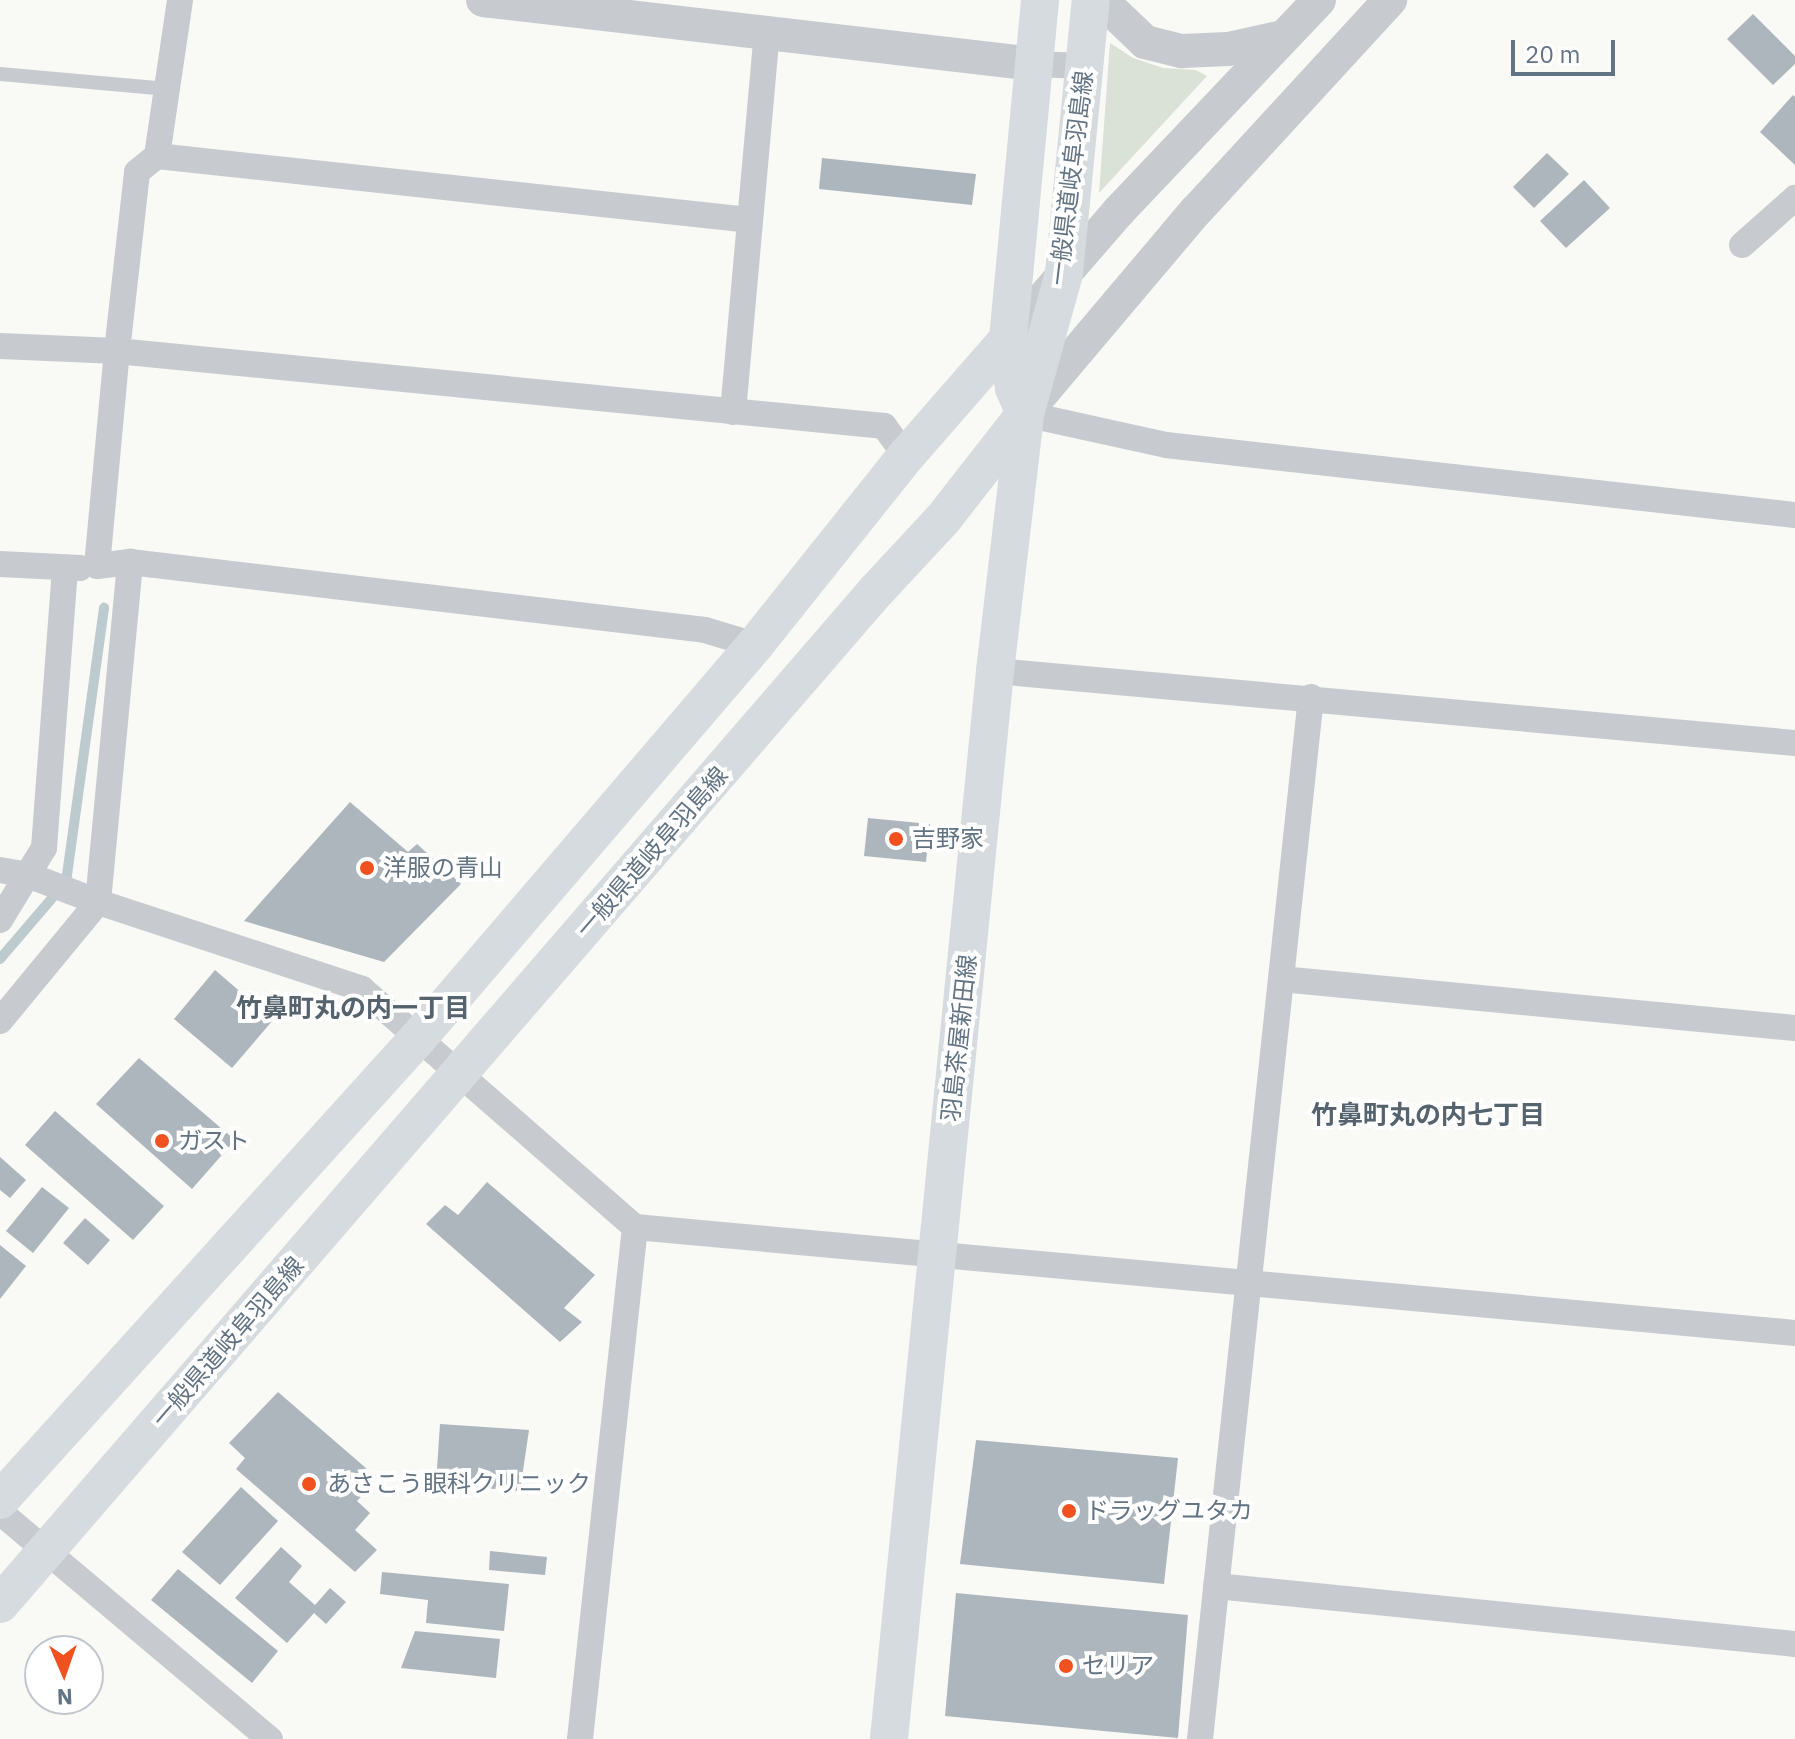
<!DOCTYPE html>
<meta charset="utf-8">
<style>
body{margin:0}
#map{position:relative;width:1795px;height:1739px;overflow:hidden;background:#f9f9f6;font-family:"IBM Plex Sans","Noto Sans JP",sans-serif}
div>[style]{position:absolute}
.green>*{inset:0;background:#dae1d7}
.stream>*{height:10px;margin:-5px;padding:0 5px;transform-origin:5px;border-radius:5px;background:#bdcace}
.building>*{inset:0;background:#adb6bc}
.service>*{height:14px;margin:-7px;padding:0 7px;transform-origin:7px;border-radius:7px;background:#c7cbcf}
.minor>*{height:26px;margin:-13px;padding:0 13px;transform-origin:13px;border-radius:13px;background:#c7cbcf}
.tertiary>*{height:34px;margin:-17px;padding:0 17px;transform-origin:17px;border-radius:17px;background:#c7cbcf}
.secondary>*{height:38px;margin:-19px;padding:0 19px;transform-origin:19px;border-radius:19px;background:#d6dbdf}
.dots>*{width:22px;height:22px;translate:-50% -50%;box-sizing:border-box;border:4px solid #fff;border-radius:50%}
span{translate:-50% -50%;white-space:nowrap;text-align:center;line-height:1.15;-webkit-text-stroke:8px #fff;paint-order:stroke}
.street-label{font-size:24px;color:#627484}
.poi-label{font-size:24px;color:#627484}
.left{translate:0 -50%;text-align:left}
.neighbourhood-label{font-size:26px;color:#54636e;font-weight:700}
.north{position:absolute;left:24px;top:1635px;width:80px;height:80px;box-sizing:border-box;background:#fff;border:2px solid #c0c7ce;border-radius:50%;rotate:178deg;font-size:22px;font-weight:700;line-height:32px;text-align:center;color:#627484}
.north::after{content:'';display:block;margin:auto;width:28px;height:36px;background:#f1511e;clip-path:polygon(50% 0,100% 100%,50% 72%,0 100%)}
.scale{position:absolute;left:1511px;top:40px;width:104px;height:36px;box-sizing:border-box;border:4px solid #627484;border-top:0;padding-left:10px;font-size:24px;line-height:28px;white-space:nowrap;color:#627484;-webkit-text-stroke:6px #fff;paint-order:stroke}
</style>
<div id="map">
<div class="green">
<div style="clip-path:polygon(1110px 43px,1133px 58px,1163px 68px,1196px 70px,1207px 76px,1099px 193px)"></div>
</div>
<div class="stream">
<div style="left:0;top:959px;width:101px;rotate:-49.4deg"></div>
<div style="left:66px;top:882px;width:277px;rotate:-82.1deg"></div>
</div>
<div class="building">
<div style="clip-path:polygon(1753px 14px,1795px 56px,1795px 64px,1773px 85px,1727px 39px)"></div>
<div style="clip-path:polygon(1793px 95px,1795px 97px,1795px 165px,1760px 132px)"></div>
<div style="clip-path:polygon(1547px 153px,1569px 174px,1534px 208px,1513px 187px)"></div>
<div style="clip-path:polygon(822px 158px,976px 174px,972px 205px,819px 189px)"></div>
<div style="clip-path:polygon(1584px 180px,1610px 208px,1566px 248px,1540px 221px)"></div>
<div style="clip-path:polygon(350px 802px,408px 852px,417px 844px,461px 884px,384px 962px,244px 921px)"></div>
<div style="clip-path:polygon(868px 818px,930px 824px,926px 862px,864px 856px)"></div>
<div style="clip-path:polygon(215px 970px,273px 1020px,232px 1068px,174px 1019px)"></div>
<div style="clip-path:polygon(139px 1058px,235px 1140px,192px 1189px,96px 1104px)"></div>
<div style="clip-path:polygon(55px 1111px,164px 1206px,133px 1240px,25px 1145px)"></div>
<div style="clip-path:polygon(0 1157px,26px 1180px,10px 1198px,0 1190px)"></div>
<div style="clip-path:polygon(487px 1182px,595px 1275px,564px 1308px,582px 1322px,560px 1342px,426px 1224px,445px 1205px,458px 1215px)"></div>
<div style="clip-path:polygon(42px 1187px,69px 1208px,33px 1253px,6px 1231px)"></div>
<div style="clip-path:polygon(85px 1218px,110px 1240px,88px 1265px,63px 1243px)"></div>
<div style="clip-path:polygon(0 1245px,26px 1266px,0 1299px)"></div>
<div style="clip-path:polygon(278px 1392px,367px 1469px,358px 1480px,368px 1489px,357px 1501px,370px 1513px,355px 1530px,377px 1550px,355px 1572px,236px 1469px,245px 1458px,229px 1443px)"></div>
<div style="clip-path:polygon(440px 1424px,529px 1430px,520px 1491px,436px 1484px)"></div>
<div style="clip-path:polygon(976px 1440px,1178px 1458px,1164px 1584px,960px 1564px)"></div>
<div style="clip-path:polygon(241px 1487px,278px 1521px,220px 1585px,182px 1552px)"></div>
<div style="clip-path:polygon(281px 1547px,302px 1566px,289px 1582px,315px 1605px,330px 1588px,346px 1602px,326px 1624px,314px 1613px,287px 1643px,235px 1598px)"></div>
<div style="clip-path:polygon(490px 1551px,547px 1557px,545px 1575px,489px 1570px)"></div>
<div style="clip-path:polygon(178px 1569px,278px 1651px,252px 1683px,151px 1600px)"></div>
<div style="clip-path:polygon(382px 1572px,509px 1584px,504px 1631px,426px 1623px,428px 1600px,380px 1594px)"></div>
<div style="clip-path:polygon(956px 1593px,1188px 1615px,1178px 1738px,945px 1716px)"></div>
<div style="clip-path:polygon(415px 1631px,500px 1639px,496px 1678px,401px 1668px)"></div>
</div>
<div class="service">
<div style="left:0;top:74px;width:168px;rotate:5.1deg"></div>
</div>
<div class="minor">
<div style="left:1034px;top:64px;width:50px;rotate:2.3deg"></div>
<div style="left:157px;top:156px;width:595px;rotate:6.17deg"></div>
<div style="left:1742px;top:245px;width:71px;rotate:-41.6deg"></div>
<div style="left:0;top:346px;width:117px;rotate:2.4deg"></div>
<div style="left:117px;top:351px;width:180px;rotate:-83.6deg"></div>
<div style="left:137px;top:172px;width:26px;rotate:-39deg"></div>
<div style="left:157px;top:156px;width:158px;rotate:-81.6deg"></div>
<div style="left:733px;top:412px;width:381px;rotate:-84.9deg"></div>
<div style="left:1025px;top:414px;width:144px;rotate:12.4deg"></div>
<div style="left:1166px;top:445px;width:633px;rotate:6.35deg"></div>
<div style="left:130px;top:562px;width:579px;rotate:6.74deg"></div>
<div style="left:705px;top:630px;width:52px;rotate:16.7deg"></div>
<div style="left:0;top:564px;width:80px;rotate:2.9deg"></div>
<div style="left:995px;top:671px;width:803px;rotate:5.14deg"></div>
<div style="left:0;top:870px;width:28px;rotate:10deg"></div>
<div style="left:28px;top:875px;width:75px;rotate:21.1deg"></div>
<div style="left:98px;top:902px;width:278px;rotate:18.2deg"></div>
<div style="left:362px;top:989px;width:362px;rotate:41.1deg"></div>
<div style="left:635px;top:1227px;width:1165px;rotate:5.22deg"></div>
<div style="left:0;top:920px;width:84px;rotate:-58.6deg"></div>
<div style="left:44px;top:848px;width:279px;rotate:-85.7deg"></div>
<div style="left:1281px;top:979px;width:516px;rotate:5.45deg"></div>
<div style="left:0;top:1021px;width:154px;rotate:-50.5deg"></div>
<div style="left:98px;top:902px;width:342px;rotate:-84.6deg"></div>
<div style="left:130px;top:562px;width:33px;rotate:173deg"></div>
<div style="left:97px;top:566px;width:216px;rotate:-84.7deg"></div>
<div style="left:117px;top:351px;width:771px;rotate:5.58deg"></div>
<div style="left:884px;top:426px;width:37px;rotate:54deg"></div>
<div style="left:0;top:1512px;width:353px;rotate:40.1deg"></div>
<div style="left:1216px;top:1586px;width:582px;rotate:5.72deg"></div>
<div style="left:580px;top:1739px;width:515px;rotate:-83.87deg"></div>
<div style="left:1200px;top:1739px;width:1048px;rotate:-83.92deg"></div>
</div>
<div class="tertiary">
<div style="left:483px;top:0;width:555px;rotate:6.63deg"></div>
<div style="left:1101px;top:0;width:61px;rotate:43.7deg"></div>
<div style="left:1145px;top:42px;width:38px;rotate:14deg"></div>
<div style="left:1182px;top:51px;width:46px;rotate:-2.5deg"></div>
<div style="left:1228px;top:49px;width:56px;rotate:-12.3deg"></div>
<div style="left:1008px;top:339px;width:168px;rotate:-49.1deg"></div>
<div style="left:1118px;top:212px;width:292px;rotate:-46.5deg"></div>
<div style="left:1025px;top:413px;width:265px;rotate:-49.8deg"></div>
<div style="left:1196px;top:211px;width:287px;rotate:-47.4deg"></div>
</div>
<div class="secondary">
<div style="left:0;top:1500px;width:624px;rotate:-47.86deg"></div>
<div style="left:419px;top:1037px;width:516px;rotate:-49.4deg"></div>
<div style="left:755px;top:645px;width:242px;rotate:-51.4deg"></div>
<div style="left:906px;top:456px;width:155px;rotate:-48.9deg"></div>
<div style="left:0;top:1604px;width:1339px;rotate:-49.15deg"></div>
<div style="left:876px;top:591px;width:98px;rotate:-47.1deg"></div>
<div style="left:943px;top:519px;width:133px;rotate:-52deg"></div>
<div style="left:1025px;top:414px;width:146px;rotate:-74.5deg"></div>
<div style="left:1064px;top:273px;width:274px;rotate:-84.4deg"></div>
<div style="left:889px;top:1739px;width:1073px;rotate:-84.33deg"></div>
<div style="left:995px;top:671px;width:259px;rotate:-83.3deg"></div>
<div style="left:1025px;top:414px;width:28px;rotate:-113deg"></div>
<div style="left:1014px;top:388px;width:49px;rotate:-97deg"></div>
<div style="left:1008px;top:339px;width:341px;rotate:-84.6deg"></div>
</div>
<div class="dots">
<div style="left:896px;top:839px;background:#f1511e"></div>
<div style="left:367px;top:868px;background:#f1511e"></div>
<div style="left:162px;top:1141px;background:#f1511e"></div>
<div style="left:309px;top:1484px;background:#f1511e"></div>
<div style="left:1069px;top:1511px;background:#f1511e"></div>
<div style="left:1066px;top:1666px;background:#f1511e"></div>
</div>
<div class="street-label">
<span style="left:1071px;top:178px;rotate:-83deg">一般県道岐阜羽島線</span>
<span style="left:652px;top:852px;rotate:-49deg">一般県道岐阜羽島線</span>
<span style="left:959px;top:1038px;rotate:-84deg">羽島茶屋新田線</span>
<span style="left:228px;top:1342px;rotate:-49deg">一般県道岐阜羽島線</span>
</div>
<div class="poi-label">
<span class="left" style="left:912px;top:839px">吉野家</span>
<span class="left" style="left:383px;top:868px">洋服の青山</span>
<span class="left" style="left:178px;top:1141px">ガスト</span>
<span class="left" style="left:327px;top:1484px">あさこう眼科クリニック</span>
<span class="left" style="left:1085px;top:1511px">ドラッグユタカ</span>
<span class="left" style="left:1082px;top:1666px">セリア</span>
</div>
<div class="neighbourhood-label">
<span style="left:353px;top:1008px">竹鼻町丸の内一丁目</span>
<span style="left:1428px;top:1115px">竹鼻町丸の内七丁目</span>
</div>
<div class="north">N</div>
<div class="scale">20 m</div>
</div>
